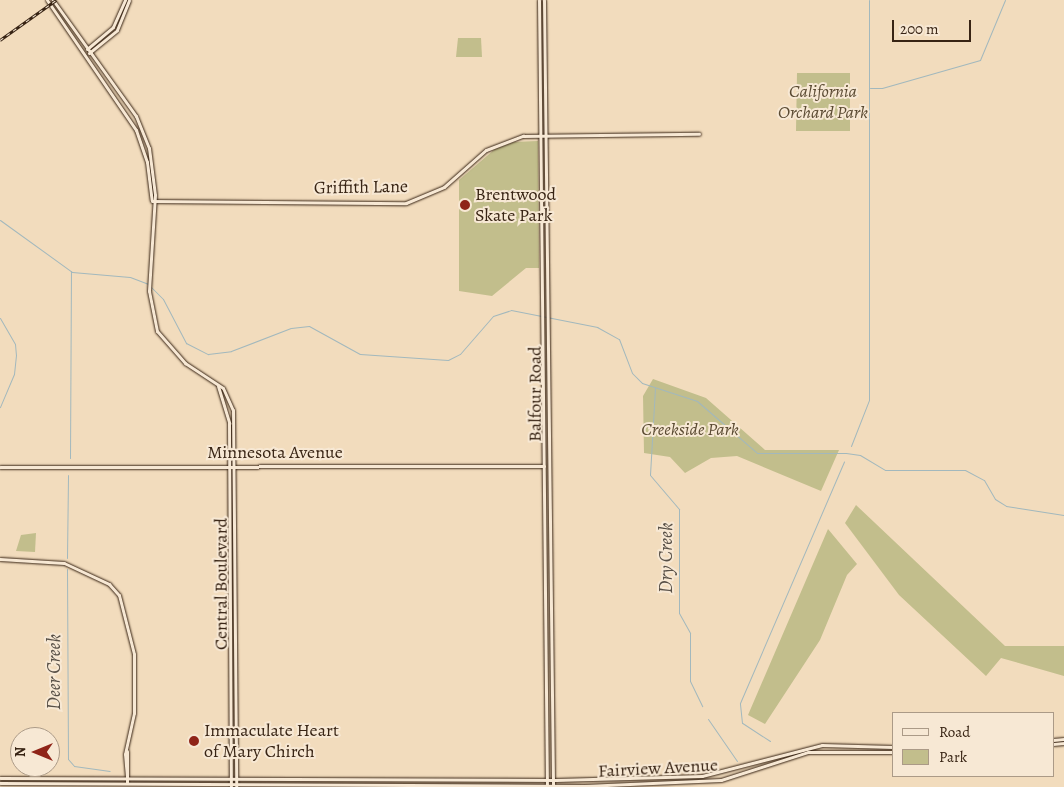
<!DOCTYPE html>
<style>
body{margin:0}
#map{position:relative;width:1064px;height:787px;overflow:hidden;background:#f2dcbd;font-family:Alegreya,serif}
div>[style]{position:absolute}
.green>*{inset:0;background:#c2be8c}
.stream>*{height:1px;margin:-0.5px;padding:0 0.5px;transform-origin:0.5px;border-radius:0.5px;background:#a2b8bd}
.roads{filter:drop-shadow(0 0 1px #382414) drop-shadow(0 0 1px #382414)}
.secondary>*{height:3px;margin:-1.5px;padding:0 1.5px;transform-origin:1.5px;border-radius:1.5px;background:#f7e8d4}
.rail>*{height:3px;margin-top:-1.5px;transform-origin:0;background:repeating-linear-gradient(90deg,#f7e8d4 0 4px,#382414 0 8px);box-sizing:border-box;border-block:1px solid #382414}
.dots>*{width:14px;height:14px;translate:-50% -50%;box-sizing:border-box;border:2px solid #f7e8d4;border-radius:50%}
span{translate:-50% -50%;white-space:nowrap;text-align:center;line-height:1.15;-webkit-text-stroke:4px #f7e8d4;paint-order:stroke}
.park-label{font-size:18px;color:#5a4a32;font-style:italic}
.street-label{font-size:18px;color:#382414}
.poi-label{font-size:18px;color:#382414}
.left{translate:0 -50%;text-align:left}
.water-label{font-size:19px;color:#585047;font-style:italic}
.legend{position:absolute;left:892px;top:712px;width:162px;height:65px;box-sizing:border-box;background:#f7e8d4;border:1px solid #ab9a87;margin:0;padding:6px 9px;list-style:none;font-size:15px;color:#382414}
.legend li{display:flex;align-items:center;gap:10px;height:25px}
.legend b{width:25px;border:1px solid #ab9a87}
.north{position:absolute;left:10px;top:727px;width:50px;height:50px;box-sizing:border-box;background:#f7e8d4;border:1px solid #ab9a87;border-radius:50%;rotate:270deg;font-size:14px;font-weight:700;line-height:20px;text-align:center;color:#382414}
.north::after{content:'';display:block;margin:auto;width:18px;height:22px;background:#8f2418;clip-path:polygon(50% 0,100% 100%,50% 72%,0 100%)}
.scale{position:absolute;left:892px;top:20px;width:79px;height:22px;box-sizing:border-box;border:2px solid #382414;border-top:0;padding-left:6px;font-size:15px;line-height:18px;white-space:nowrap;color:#382414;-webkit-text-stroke:4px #f7e8d4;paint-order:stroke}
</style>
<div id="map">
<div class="green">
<div style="clip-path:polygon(458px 38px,481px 38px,482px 57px,456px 57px)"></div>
<div style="clip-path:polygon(797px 73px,850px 73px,850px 131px,796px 131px)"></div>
<div style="clip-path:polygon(538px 141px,539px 268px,526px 268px,492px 296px,459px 291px,459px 180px,495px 149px,514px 142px)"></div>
<div style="clip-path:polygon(653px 379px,706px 398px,765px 450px,839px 450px,821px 491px,737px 456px,711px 458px,685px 473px,670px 457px,644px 453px,643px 396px)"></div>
<div style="clip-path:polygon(856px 505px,1005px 646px,1064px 646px,1064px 676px,1001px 658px,986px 676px,899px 595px,845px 523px)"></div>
<div style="clip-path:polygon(828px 529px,857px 564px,847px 575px,820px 640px,765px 724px,748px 715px)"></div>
<div style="clip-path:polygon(36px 533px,35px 552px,16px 551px,21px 535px)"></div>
</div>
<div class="stream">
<div style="left:870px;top:88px;width:12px"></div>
<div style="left:882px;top:88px;width:102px;rotate:-15.9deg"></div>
<div style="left:980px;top:60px;width:65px;rotate:-67.4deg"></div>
<div style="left:0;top:220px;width:89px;rotate:35.8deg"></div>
<div style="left:72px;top:272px;width:58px;rotate:4.9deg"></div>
<div style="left:130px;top:277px;width:19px;rotate:21deg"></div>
<div style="left:151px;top:287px;width:17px;rotate:45deg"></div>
<div style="left:163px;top:299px;width:50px;rotate:62.4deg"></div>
<div style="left:186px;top:343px;width:25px;rotate:27deg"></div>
<div style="left:208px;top:354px;width:23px;rotate:-7deg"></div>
<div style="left:231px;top:351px;width:64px;rotate:-21deg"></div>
<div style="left:291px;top:328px;width:18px;rotate:-6deg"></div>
<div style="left:309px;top:326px;width:58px;rotate:28.8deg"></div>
<div style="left:360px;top:354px;width:88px;rotate:3.9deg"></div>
<div style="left:448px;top:360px;width:13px;rotate:-27deg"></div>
<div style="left:460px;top:354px;width:50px;rotate:-49deg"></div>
<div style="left:493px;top:316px;width:19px;rotate:-18deg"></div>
<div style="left:511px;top:310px;width:88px;rotate:11.2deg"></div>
<div style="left:597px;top:327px;width:25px;rotate:29deg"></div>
<div style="left:619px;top:339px;width:36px;rotate:69deg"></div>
<div style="left:632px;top:373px;width:14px;rotate:45deg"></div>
<div style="left:642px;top:383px;width:58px;rotate:18.1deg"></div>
<div style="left:697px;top:401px;width:79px;rotate:40.9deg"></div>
<div style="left:757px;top:453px;width:89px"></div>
<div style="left:846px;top:453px;width:14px;rotate:8deg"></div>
<div style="left:860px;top:455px;width:29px;rotate:31deg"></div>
<div style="left:885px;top:470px;width:80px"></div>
<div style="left:965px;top:470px;width:21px;rotate:28deg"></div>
<div style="left:984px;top:480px;width:22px;rotate:60deg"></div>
<div style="left:995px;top:499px;width:13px;rotate:32deg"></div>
<div style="left:1006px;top:506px;width:59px;rotate:8.8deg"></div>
<div style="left:0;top:318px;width:30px;rotate:60deg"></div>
<div style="left:15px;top:344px;width:11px;rotate:85deg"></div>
<div style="left:16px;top:355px;width:19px;rotate:96deg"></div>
<div style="left:14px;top:374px;width:36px;rotate:113deg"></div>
<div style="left:655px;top:388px;width:87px;rotate:93.3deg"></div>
<div style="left:650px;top:475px;width:45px;rotate:49.5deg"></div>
<div style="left:679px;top:509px;width:104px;rotate:90deg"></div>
<div style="left:679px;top:613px;width:23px;rotate:61deg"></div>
<div style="left:690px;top:633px;width:48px;rotate:90deg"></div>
<div style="left:690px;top:681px;width:28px;rotate:64deg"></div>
<div style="left:851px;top:446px;width:49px;rotate:-68.6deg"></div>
<div style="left:869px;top:400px;width:400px;rotate:-90deg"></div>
<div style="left:70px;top:458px;width:187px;rotate:-89.7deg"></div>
<div style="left:67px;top:558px;width:83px;rotate:-89.3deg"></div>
<div style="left:67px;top:569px;width:190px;rotate:89.7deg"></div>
<div style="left:68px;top:759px;width:9px;rotate:49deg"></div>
<div style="left:74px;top:766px;width:36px;rotate:8deg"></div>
<div style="left:708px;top:719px;width:51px;rotate:55.4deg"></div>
<div style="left:770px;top:741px;width:33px;rotate:-147deg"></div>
<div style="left:742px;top:723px;width:20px;rotate:-96deg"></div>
<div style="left:740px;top:703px;width:263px;rotate:-66.7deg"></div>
</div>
<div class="roads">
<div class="secondary">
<div style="left:47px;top:0;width:158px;rotate:55.6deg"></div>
<div style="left:136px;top:130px;width:34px;rotate:71deg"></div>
<div style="left:147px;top:162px;width:38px;rotate:83deg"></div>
<div style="left:53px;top:0;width:143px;rotate:54.4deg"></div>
<div style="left:136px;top:116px;width:35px;rotate:68deg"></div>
<div style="left:149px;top:148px;width:47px;rotate:82.7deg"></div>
<div style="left:155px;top:195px;width:96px;rotate:93.6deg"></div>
<div style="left:149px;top:291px;width:41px;rotate:78.7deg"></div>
<div style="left:157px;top:331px;width:43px;rotate:48.8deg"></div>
<div style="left:185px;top:363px;width:45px;rotate:33.3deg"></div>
<div style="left:223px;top:388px;width:24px;rotate:66deg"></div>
<div style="left:233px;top:410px;width:377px;rotate:89.5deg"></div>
<div style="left:539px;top:0;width:787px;rotate:89.42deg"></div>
<div style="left:544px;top:0;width:787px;rotate:89.34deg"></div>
<div style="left:87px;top:49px;width:34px;rotate:-40deg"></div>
<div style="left:113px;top:27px;width:30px;rotate:-66deg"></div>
<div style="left:89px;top:53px;width:36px;rotate:-39deg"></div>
<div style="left:117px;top:30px;width:32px;rotate:-68deg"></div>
<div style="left:152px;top:201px;width:254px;rotate:0.5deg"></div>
<div style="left:406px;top:203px;width:41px;rotate:-22.8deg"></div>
<div style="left:444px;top:187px;width:56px;rotate:-41.4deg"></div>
<div style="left:486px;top:150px;width:40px;rotate:-21deg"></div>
<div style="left:523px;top:136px;width:176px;rotate:-0.7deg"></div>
<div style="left:218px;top:386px;width:39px;rotate:73deg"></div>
<div style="left:229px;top:423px;width:364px;rotate:89.7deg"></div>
<div style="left:0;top:467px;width:544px;rotate:-0.11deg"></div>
<div style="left:0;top:559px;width:64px;rotate:3.6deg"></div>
<div style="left:64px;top:563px;width:50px;rotate:25deg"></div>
<div style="left:109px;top:584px;width:15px;rotate:48deg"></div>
<div style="left:119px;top:595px;width:61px;rotate:75.7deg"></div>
<div style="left:134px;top:654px;width:59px;rotate:90deg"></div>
<div style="left:134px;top:713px;width:42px;rotate:102.4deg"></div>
<div style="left:125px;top:754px;width:24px;rotate:85deg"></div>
<div style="left:1053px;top:740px;width:11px;rotate:-5deg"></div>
<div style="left:1053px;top:744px;width:11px;rotate:-5deg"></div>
<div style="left:127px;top:751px;width:31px;rotate:90deg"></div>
<div style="left:0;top:778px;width:556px;rotate:0.21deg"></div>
<div style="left:556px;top:780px;width:146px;rotate:-1.6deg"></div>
<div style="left:702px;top:776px;width:124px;rotate:-14.5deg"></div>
<div style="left:822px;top:745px;width:71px;rotate:1.6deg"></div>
<div style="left:0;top:783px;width:584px;rotate:0.29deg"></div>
<div style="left:584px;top:786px;width:137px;rotate:-2.5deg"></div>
<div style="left:721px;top:780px;width:91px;rotate:-17.8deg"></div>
<div style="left:808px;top:752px;width:85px"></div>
</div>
</div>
<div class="rail">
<div style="left:0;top:40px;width:69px;rotate:-35.5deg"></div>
</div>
<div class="dots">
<div style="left:465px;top:205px;background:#8f2418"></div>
<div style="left:194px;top:741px;background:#8f2418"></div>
</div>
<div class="park-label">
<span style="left:823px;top:102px">California<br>Orchard Park</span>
<span style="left:690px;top:429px">Creekside Park</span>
</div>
<div class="street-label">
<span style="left:361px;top:187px;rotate:-1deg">Griffith Lane</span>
<span style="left:535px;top:394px;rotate:-90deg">Balfour Road</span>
<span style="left:275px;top:452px">Minnesota Avenue</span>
<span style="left:221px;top:584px;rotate:-90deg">Central Boulevard</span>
<span style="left:658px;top:768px;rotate:-3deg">Fairview Avenue</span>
</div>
<div class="poi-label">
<span class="left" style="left:475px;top:205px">Brentwood<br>Skate Park</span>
<span class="left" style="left:204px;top:741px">Immaculate Heart<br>of Mary Chirch</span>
</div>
<div class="water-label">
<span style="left:667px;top:558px;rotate:-90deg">Dry Creek</span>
<span style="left:55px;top:672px;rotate:-90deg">Deer Creek</span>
</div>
<ul class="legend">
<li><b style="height:6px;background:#f7e8d4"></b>Road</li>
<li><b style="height:14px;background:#c2be8c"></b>Park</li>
</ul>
<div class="north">N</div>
<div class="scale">200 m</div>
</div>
